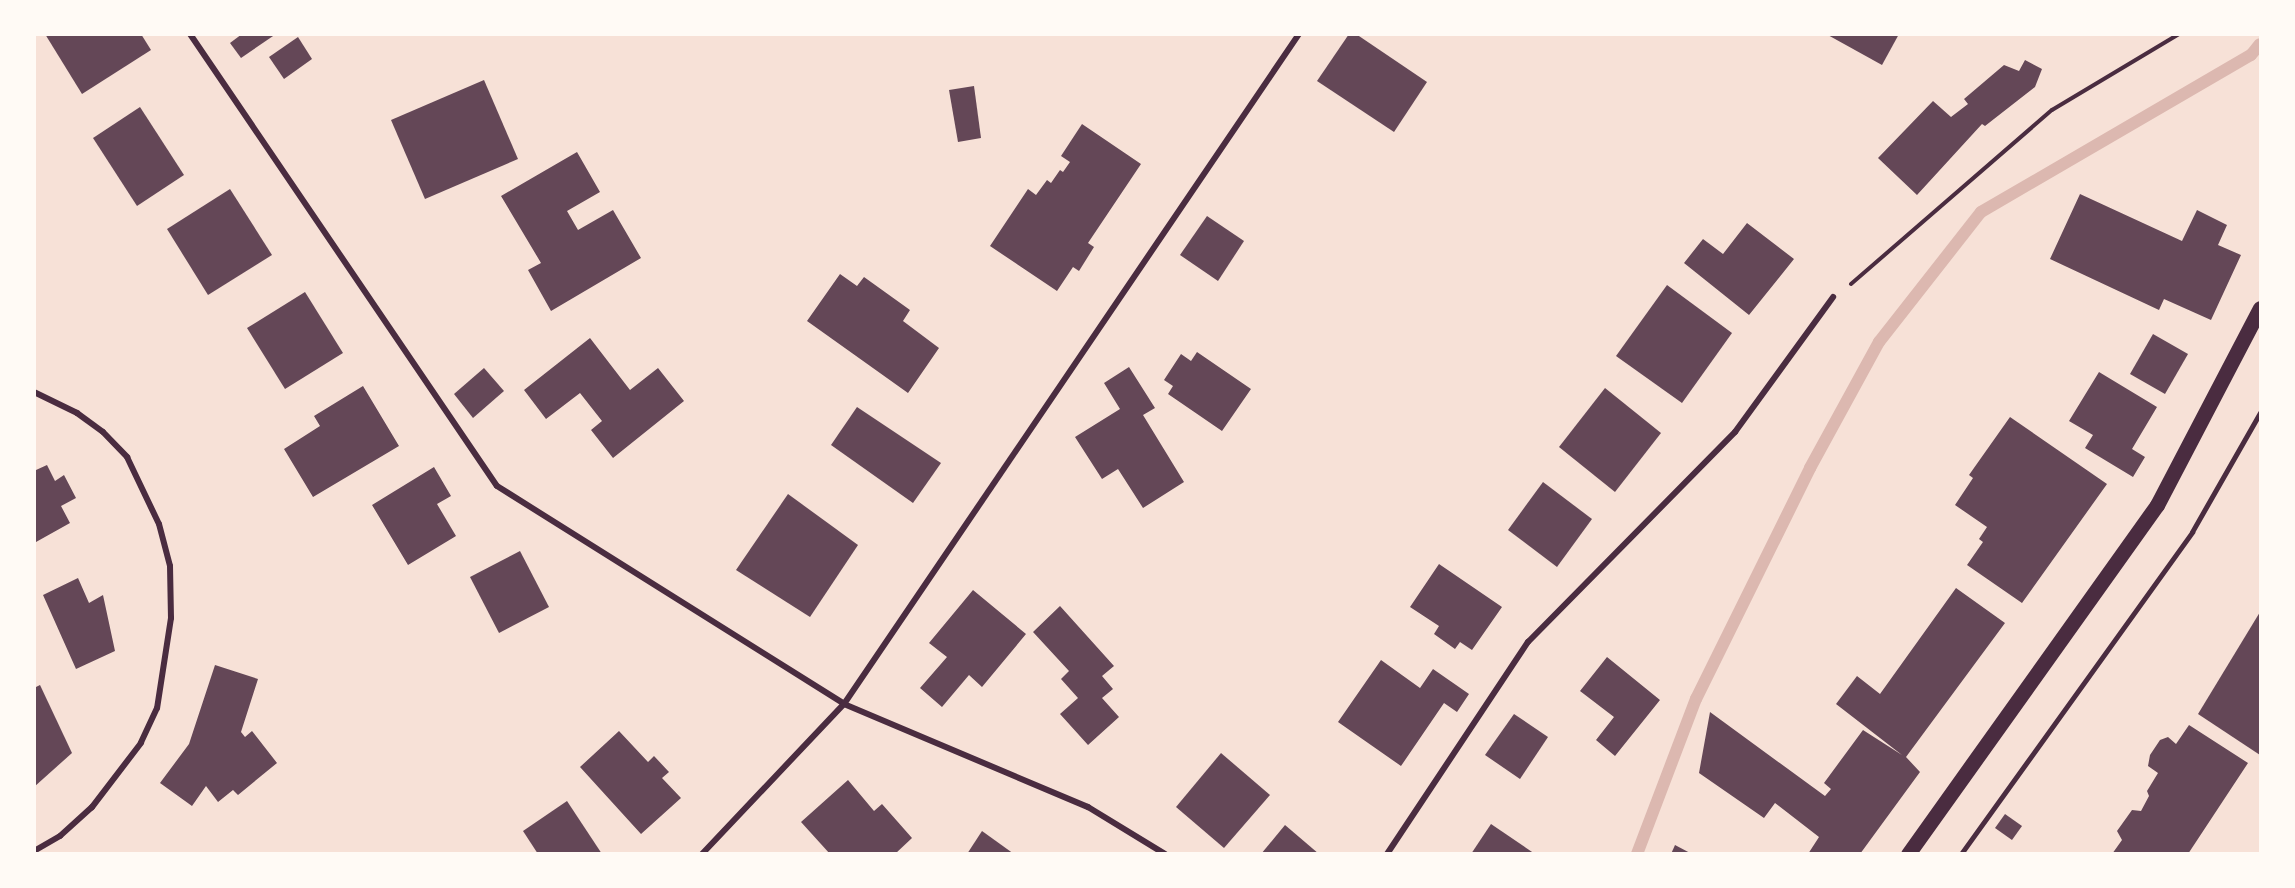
<!DOCTYPE html>
<style>
body{margin:0}
#map{position:relative;width:2295px;height:888px;overflow:hidden;background:#f7e1d7;font-family:"Noto Sans",sans-serif}
div>[style]{position:absolute}
.stream>*{height:12px;margin:-6px;padding:0 6px;transform-origin:6px;border-radius:6px;background:#dcb8b0}
.building>*{inset:0;background:#644757}
.path>*{height:4px;margin:-2px;padding:0 2px;transform-origin:2px;border-radius:2px;background:#4a2c40}
.service>*{height:4.5px;margin:-2.25px;padding:0 2.25px;transform-origin:2.25px;border-radius:2.25px;background:#4a2c40}
.minor>*{height:6px;margin:-3px;padding:0 3px;transform-origin:3px;border-radius:3px;background:#4a2c40}
.primary>*{height:15px;margin:-7.5px;padding:0 7.5px;transform-origin:7.5px;border-radius:7.5px;background:#4a2c40}
span{translate:-50% -50%;white-space:nowrap;text-align:center;line-height:1.15;-webkit-text-stroke:4.5px #fffaf5;paint-order:stroke}
.frame{position:absolute;inset:0;border:36px solid #fffaf5;pointer-events:none}
</style>
<div id="map">
<div class="stream">
<div style="left:1637px;top:854px;width:166px;rotate:-69.2deg"></div>
<div style="left:1696px;top:699px;width:258px;rotate:-63.7deg"></div>
<div style="left:1810px;top:468px;width:144px;rotate:-61.3deg"></div>
<div style="left:1879px;top:342px;width:165px;rotate:-51.9deg"></div>
<div style="left:1981px;top:212px;width:312px;rotate:-30.2deg"></div>
<div style="left:2251px;top:55px;width:14px;rotate:-51deg"></div>
</div>
<div class="building">
<div style="clip-path:polygon(45px 34px,141px 34px,151px 50px,82px 94px)"></div>
<div style="clip-path:polygon(242px 34px,276px 34px,241px 58px,230px 43px)"></div>
<div style="clip-path:polygon(1349px 34px,1356px 34px,1427px 82px,1394px 132px,1317px 81px)"></div>
<div style="clip-path:polygon(1826px 34px,1899px 34px,1882px 65px)"></div>
<div style="clip-path:polygon(298px 37px,312px 59px,284px 79px,269px 57px)"></div>
<div style="clip-path:polygon(2025px 60px,2042px 69px,2035px 87px,1985px 126px,1982px 124px,1917px 195px,1878px 158px,1933px 101px,1951px 117px,1968px 104px,1964px 99px,2004px 65px,2019px 71px)"></div>
<div style="clip-path:polygon(484px 80px,518px 159px,425px 199px,391px 120px)"></div>
<div style="clip-path:polygon(974px 86px,981px 138px,958px 142px,949px 90px)"></div>
<div style="clip-path:polygon(140px 107px,184px 175px,137px 206px,93px 138px)"></div>
<div style="clip-path:polygon(1082px 124px,1141px 164px,1088px 243px,1094px 247px,1079px 271px,1073px 267px,1057px 291px,990px 246px,1028px 189px,1036px 195px,1047px 180px,1051px 183px,1060px 170px,1063px 172px,1070px 162px,1061px 156px)"></div>
<div style="clip-path:polygon(577px 152px,600px 192px,567px 211px,578px 230px,613px 210px,641px 258px,551px 311px,528px 270px,541px 263px,501px 196px)"></div>
<div style="clip-path:polygon(230px 189px,272px 255px,208px 295px,167px 229px)"></div>
<div style="clip-path:polygon(2080px 194px,2182px 241px,2197px 210px,2227px 225px,2218px 245px,2241px 255px,2211px 320px,2164px 299px,2159px 310px,2050px 259px)"></div>
<div style="clip-path:polygon(1207px 216px,1244px 241px,1218px 281px,1180px 255px)"></div>
<div style="clip-path:polygon(1747px 223px,1794px 259px,1749px 315px,1684px 263px,1703px 239px,1723px 254px)"></div>
<div style="clip-path:polygon(840px 274px,857px 286px,864px 277px,910px 310px,903px 321px,939px 348px,908px 393px,807px 321px)"></div>
<div style="clip-path:polygon(1667px 285px,1732px 333px,1682px 403px,1616px 356px)"></div>
<div style="clip-path:polygon(305px 292px,343px 353px,285px 389px,247px 328px)"></div>
<div style="clip-path:polygon(2153px 334px,2188px 354px,2165px 394px,2130px 374px)"></div>
<div style="clip-path:polygon(590px 338px,630px 390px,658px 368px,684px 401px,613px 458px,591px 430px,602px 421px,580px 393px,546px 419px,524px 390px)"></div>
<div style="clip-path:polygon(1197px 352px,1251px 389px,1222px 431px,1168px 394px,1173px 386px,1164px 380px,1181px 354px,1191px 361px)"></div>
<div style="clip-path:polygon(1129px 367px,1155px 408px,1143px 415px,1184px 482px,1143px 508px,1118px 469px,1102px 479px,1075px 437px,1120px 409px,1104px 383px)"></div>
<div style="clip-path:polygon(484px 368px,504px 391px,473px 418px,454px 394px)"></div>
<div style="clip-path:polygon(2099px 372px,2157px 407px,2132px 449px,2145px 457px,2133px 477px,2085px 448px,2093px 435px,2069px 421px)"></div>
<div style="clip-path:polygon(363px 386px,399px 446px,313px 497px,284px 449px,320px 426px,314px 416px)"></div>
<div style="clip-path:polygon(1605px 388px,1661px 433px,1615px 492px,1559px 447px)"></div>
<div style="clip-path:polygon(857px 407px,941px 463px,913px 503px,831px 445px)"></div>
<div style="clip-path:polygon(2010px 417px,2107px 484px,2022px 603px,1967px 565px,1983px 542px,1979px 539px,1987px 527px,1955px 505px,1973px 478px,1969px 475px)"></div>
<div style="clip-path:polygon(47px 465px,55px 481px,64px 475px,76px 498px,61px 506px,70px 523px,36px 542px,34px 467px,36px 470px)"></div>
<div style="clip-path:polygon(434px 467px,451px 496px,437px 504px,456px 536px,408px 565px,372px 505px)"></div>
<div style="clip-path:polygon(1543px 482px,1592px 519px,1557px 567px,1508px 530px)"></div>
<div style="clip-path:polygon(788px 494px,858px 545px,810px 617px,736px 570px)"></div>
<div style="clip-path:polygon(520px 551px,549px 607px,499px 633px,470px 577px)"></div>
<div style="clip-path:polygon(1439px 564px,1502px 607px,1472px 650px,1460px 642px,1455px 649px,1434px 634px,1439px 626px,1410px 607px)"></div>
<div style="clip-path:polygon(78px 578px,89px 603px,103px 595px,115px 651px,76px 669px,43px 595px)"></div>
<div style="clip-path:polygon(1956px 588px,2005px 623px,1906px 757px,1920px 772px,1860px 854px,1808px 854px,1819px 837px,1775px 803px,1764px 818px,1699px 773px,1710px 712px,1825px 796px,1831px 789px,1824px 783px,1863px 730px,1902px 755px,1836px 704px,1857px 676px,1880px 694px)"></div>
<div style="clip-path:polygon(973px 590px,1026px 634px,982px 687px,969px 675px,942px 707px,920px 688px,947px 657px,929px 643px)"></div>
<div style="clip-path:polygon(1060px 606px,1114px 666px,1102px 676px,1113px 689px,1102px 698px,1119px 717px,1088px 745px,1060px 714px,1078px 698px,1061px 679px,1069px 671px,1033px 632px)"></div>
<div style="clip-path:polygon(2260px 612px,2260px 755px,2198px 714px)"></div>
<div style="clip-path:polygon(1607px 657px,1660px 700px,1615px 756px,1596px 740px,1614px 717px,1580px 691px)"></div>
<div style="clip-path:polygon(1381px 660px,1420px 688px,1433px 669px,1469px 694px,1457px 712px,1444px 703px,1401px 766px,1338px 722px)"></div>
<div style="clip-path:polygon(215px 665px,258px 679px,241px 732px,245px 737px,252px 731px,277px 763px,238px 795px,233px 790px,218px 802px,206px 786px,192px 806px,160px 783px,189px 744px)"></div>
<div style="clip-path:polygon(40px 685px,72px 753px,34px 787px,34px 688px)"></div>
<div style="clip-path:polygon(1514px 714px,1548px 737px,1520px 779px,1485px 755px)"></div>
<div style="clip-path:polygon(2189px 725px,2248px 763px,2188px 854px,2112px 854px,2122px 840px,2117px 831px,2132px 810px,2141px 811px,2149px 796px,2147px 791px,2158px 773px,2148px 766px,2150px 755px,2160px 740px,2168px 737px,2176px 744px)"></div>
<div style="clip-path:polygon(619px 731px,648px 762px,654px 756px,669px 772px,662px 778px,681px 798px,641px 834px,580px 767px)"></div>
<div style="clip-path:polygon(1221px 753px,1270px 795px,1224px 848px,1176px 807px)"></div>
<div style="clip-path:polygon(848px 780px,874px 811px,882px 804px,912px 838px,895px 854px,830px 854px,801px 822px)"></div>
<div style="clip-path:polygon(567px 801px,602px 854px,538px 854px,523px 831px)"></div>
<div style="clip-path:polygon(2005px 814px,2022px 826px,2012px 840px,1995px 828px)"></div>
<div style="clip-path:polygon(1491px 824px,1535px 854px,1471px 854px)"></div>
<div style="clip-path:polygon(1285px 825px,1319px 854px,1261px 854px)"></div>
<div style="clip-path:polygon(982px 831px,1014px 854px,967px 854px)"></div>
<div style="clip-path:polygon(1675px 845px,1692px 854px,1671px 854px)"></div>
</div>
<div class="path">
<div style="left:1851px;top:284px;width:266px;rotate:-40.9deg"></div>
<div style="left:2052px;top:110px;width:148px;rotate:-30.9deg"></div>
</div>
<div class="service">
<div style="left:1961px;top:854px;width:396px;rotate:-54.3deg"></div>
<div style="left:2192px;top:532px;width:137px;rotate:-60.3deg"></div>
</div>
<div class="minor">
<div style="left:190px;top:34px;width:546px;rotate:55.82deg"></div>
<div style="left:497px;top:486px;width:410px;rotate:32.1deg"></div>
<div style="left:844px;top:704px;width:265px;rotate:22.9deg"></div>
<div style="left:1088px;top:807px;width:90px;rotate:31.4deg"></div>
<div style="left:34px;top:392px;width:48px;rotate:26deg"></div>
<div style="left:77px;top:413px;width:32px;rotate:36deg"></div>
<div style="left:103px;top:432px;width:35px;rotate:46deg"></div>
<div style="left:127px;top:457px;width:74px;rotate:64.5deg"></div>
<div style="left:159px;top:524px;width:43px;rotate:75.3deg"></div>
<div style="left:170px;top:566px;width:52px;rotate:88.9deg"></div>
<div style="left:171px;top:618px;width:91px;rotate:98.8deg"></div>
<div style="left:157px;top:708px;width:38px;rotate:115deg"></div>
<div style="left:141px;top:743px;width:81px;rotate:127.4deg"></div>
<div style="left:92px;top:807px;width:43px;rotate:137.8deg"></div>
<div style="left:60px;top:836px;width:30px;rotate:150deg"></div>
<div style="left:702px;top:854px;width:207px;rotate:-46.6deg"></div>
<div style="left:844px;top:704px;width:810px;rotate:-55.82deg"></div>
<div style="left:1387px;top:854px;width:255px;rotate:-56.4deg"></div>
<div style="left:1528px;top:642px;width:295px;rotate:-45.4deg"></div>
<div style="left:1735px;top:432px;width:167px;rotate:-54deg"></div>
</div>
<div class="primary">
<div style="left:1908px;top:854px;width:429px;rotate:-54.5deg"></div>
<div style="left:2157px;top:505px;width:222px;rotate:-62.4deg"></div>
</div>
<div class="frame"></div>
</div>
